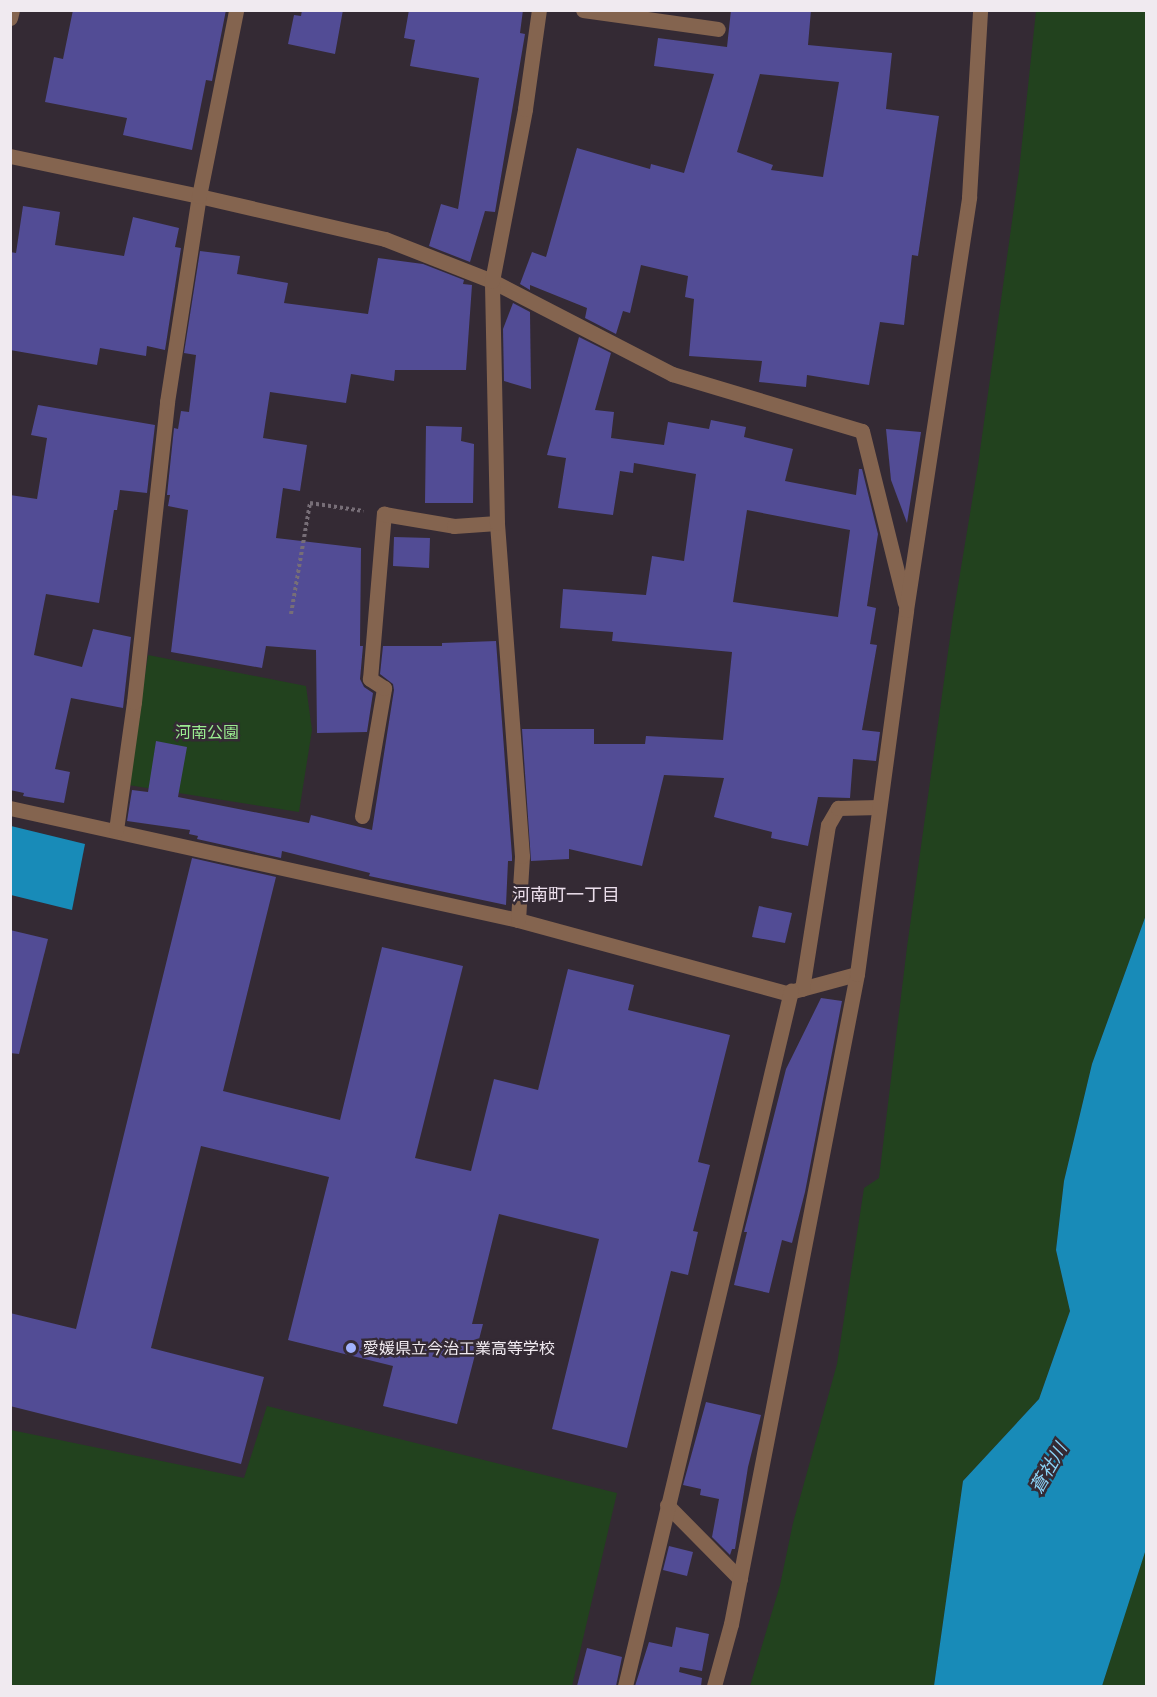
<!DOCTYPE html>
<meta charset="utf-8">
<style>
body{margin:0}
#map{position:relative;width:1157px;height:1697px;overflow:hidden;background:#342a34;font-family:Manrope,"Noto Sans JP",sans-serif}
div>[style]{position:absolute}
.green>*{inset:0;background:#22421e}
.water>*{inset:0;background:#188bb8}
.building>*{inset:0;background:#524c95}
.path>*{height:4px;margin-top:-2px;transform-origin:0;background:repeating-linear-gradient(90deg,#776e77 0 3px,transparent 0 6px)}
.minor>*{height:15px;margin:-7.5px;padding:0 7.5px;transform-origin:7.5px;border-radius:7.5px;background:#84644f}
.dots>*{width:16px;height:16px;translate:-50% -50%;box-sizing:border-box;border:3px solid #342a34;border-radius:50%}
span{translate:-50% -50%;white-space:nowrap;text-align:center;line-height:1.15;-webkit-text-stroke:5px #342a34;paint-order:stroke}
.park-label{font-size:16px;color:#9aeb90}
.poi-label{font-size:16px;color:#f0eaf0}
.left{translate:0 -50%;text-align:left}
.neighbourhood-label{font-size:18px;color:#ecdfec}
.water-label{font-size:18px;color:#8cd3f7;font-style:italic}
.frame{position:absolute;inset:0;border:12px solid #f0eaf0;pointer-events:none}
</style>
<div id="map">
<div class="green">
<div style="clip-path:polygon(1036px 11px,1146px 11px,1146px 915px,1092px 1064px,1064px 1181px,1056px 1250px,1070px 1311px,1039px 1399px,963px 1481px,934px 1686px,750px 1686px,780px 1585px,793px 1523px,837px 1364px,864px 1188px,879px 1178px,907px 947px,953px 616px,978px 465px,1019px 171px)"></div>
<div style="clip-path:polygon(148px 655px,306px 686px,312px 730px,299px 812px,128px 785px)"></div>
<div style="clip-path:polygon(267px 1406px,617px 1493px,572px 1686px,11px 1686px,11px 1430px,244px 1478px)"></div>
<div style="clip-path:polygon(1146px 1549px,1146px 1686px,1102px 1686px,1135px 1579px)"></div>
</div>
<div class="water">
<div style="clip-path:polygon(11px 826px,85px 844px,72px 910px,11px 895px)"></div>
<div style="clip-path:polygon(1146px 915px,1146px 1549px,1102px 1686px,934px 1686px,963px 1481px,1039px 1399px,1070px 1311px,1056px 1250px,1064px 1181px,1092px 1064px)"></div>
</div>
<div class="building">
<div style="clip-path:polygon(73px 10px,226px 10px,212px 81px,206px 80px,192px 150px,123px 135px,127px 118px,45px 102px,54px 57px,63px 59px)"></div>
<div style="clip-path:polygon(302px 10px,343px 10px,335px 54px,288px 44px,294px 15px,301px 16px)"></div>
<div style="clip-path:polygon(409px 10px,523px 10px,520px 33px,525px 34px,495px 212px,485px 211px,470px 262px,429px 246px,441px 204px,458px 209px,479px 78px,410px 66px,415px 40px,404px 38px)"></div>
<div style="clip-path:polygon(evenodd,731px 10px,811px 10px,808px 45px,892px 53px,886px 109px,939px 116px,918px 256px,912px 255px,904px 325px,880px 322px,869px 385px,807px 375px,806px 387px,759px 382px,762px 361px,689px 356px,694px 299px,685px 297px,688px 276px,641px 265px,630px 313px,623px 311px,616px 334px,585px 318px,587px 308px,530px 285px,530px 290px,520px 284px,532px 252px,546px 257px,577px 148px,650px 169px,651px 164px,684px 173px,714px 74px,654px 66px,658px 38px,727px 47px,731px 10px,760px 74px,839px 82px,823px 177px,771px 170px,773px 165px,737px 152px,760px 74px)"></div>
<div style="clip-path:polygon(23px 206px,60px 212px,55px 245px,124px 256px,133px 217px,179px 228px,175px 247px,181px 248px,165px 350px,147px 346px,146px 356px,100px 348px,97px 365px,10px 350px,10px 252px,16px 253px)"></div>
<div style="clip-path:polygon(200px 251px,240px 256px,237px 274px,288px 283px,284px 303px,368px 314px,378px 258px,423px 264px,464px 280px,463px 284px,472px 285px,466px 370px,395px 370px,394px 381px,351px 374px,346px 403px,270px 392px,263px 438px,307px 445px,300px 491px,283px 488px,276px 538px,361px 548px,360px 646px,363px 646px,360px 679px,364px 687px,373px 693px,367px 732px,317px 733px,316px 650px,266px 646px,262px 668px,171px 652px,188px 510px,168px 506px,170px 495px,167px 495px,174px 428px,178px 429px,181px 411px,189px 412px,196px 355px,184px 353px)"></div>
<div style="clip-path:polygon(513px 303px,530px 312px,531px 389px,504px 381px,503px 329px)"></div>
<div style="clip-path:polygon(evenodd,579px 337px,611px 353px,595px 410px,614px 412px,611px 438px,664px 445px,668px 422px,709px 429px,711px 420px,746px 427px,744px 437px,793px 449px,785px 481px,856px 495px,859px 469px,862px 469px,878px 534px,867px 606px,876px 608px,870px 644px,877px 645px,862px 730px,880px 732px,876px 761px,853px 759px,850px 798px,818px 797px,808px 846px,771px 838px,772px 832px,714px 817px,724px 778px,664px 775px,642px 866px,569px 849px,569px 859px,531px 861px,522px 729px,594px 729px,594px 744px,645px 744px,646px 736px,723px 740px,732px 652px,612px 641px,613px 632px,560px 628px,563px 589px,646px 595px,652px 556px,684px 561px,696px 474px,634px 463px,633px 473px,620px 471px,613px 515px,558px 508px,566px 458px,547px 455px,579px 337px,747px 510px,850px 530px,838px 617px,733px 602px,747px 510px)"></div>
<div style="clip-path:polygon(38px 405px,155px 425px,147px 493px,120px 490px,117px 510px,114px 510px,99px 603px,46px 594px,34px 655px,82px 667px,93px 629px,131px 637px,123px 708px,71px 698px,55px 769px,70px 772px,64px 803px,23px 796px,24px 793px,10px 790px,10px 495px,37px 499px,47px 438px,31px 435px)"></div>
<div style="clip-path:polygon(426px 426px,462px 427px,461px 441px,474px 444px,473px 503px,425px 503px)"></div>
<div style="clip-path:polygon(886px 429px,921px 432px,907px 523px,891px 480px)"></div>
<div style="clip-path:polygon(394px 537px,430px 538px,429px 568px,393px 566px)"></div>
<div style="clip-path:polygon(496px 641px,512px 856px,512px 861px,508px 861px,506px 905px,369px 876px,370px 873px,282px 851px,281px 858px,197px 839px,198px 836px,189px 834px,190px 830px,127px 821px,132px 790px,148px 792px,156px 741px,187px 747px,178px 797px,309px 823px,311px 815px,372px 830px,394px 690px,393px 684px,380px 674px,383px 646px,442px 646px,442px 643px)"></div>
<div style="clip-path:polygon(192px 858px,276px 877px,223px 1091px,340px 1120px,382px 947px,463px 966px,415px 1158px,471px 1171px,494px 1079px,538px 1090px,568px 969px,634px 985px,628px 1010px,730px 1035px,698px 1162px,710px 1165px,693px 1231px,698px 1232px,688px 1275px,671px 1271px,627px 1448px,552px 1429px,599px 1239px,499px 1214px,472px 1324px,483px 1324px,457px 1424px,383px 1406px,393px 1366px,288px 1340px,329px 1177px,201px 1146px,151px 1348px,264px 1377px,241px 1464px,10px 1406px,10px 1313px,76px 1329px)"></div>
<div style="clip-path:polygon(759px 906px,792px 913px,785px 943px,752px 937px)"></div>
<div style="clip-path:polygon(10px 930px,48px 939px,19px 1054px,10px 1053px)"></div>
<div style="clip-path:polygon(821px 998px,842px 1001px,805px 1192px,792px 1243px,782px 1240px,769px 1293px,734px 1285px,747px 1232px,744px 1232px,786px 1069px)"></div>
<div style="clip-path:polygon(706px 1402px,761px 1415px,748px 1467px,735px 1549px,732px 1549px,730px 1555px,712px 1537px,719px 1499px,700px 1495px,701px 1489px,683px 1485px)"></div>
<div style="clip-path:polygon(669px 1546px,693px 1552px,687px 1576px,663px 1570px)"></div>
<div style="clip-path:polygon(676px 1627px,709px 1634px,702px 1671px,680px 1667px,679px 1672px,702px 1678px,701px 1686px,635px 1686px,649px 1642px,672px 1647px)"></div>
<div style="clip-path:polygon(587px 1648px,622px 1657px,616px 1686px,577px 1686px)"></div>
</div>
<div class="path">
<div style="left:291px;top:614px;width:113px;rotate:-80.3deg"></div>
<div style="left:310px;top:503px;width:54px;rotate:8.6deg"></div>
</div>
<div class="minor">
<div style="left:583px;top:10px;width:136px;rotate:8deg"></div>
<div style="left:10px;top:18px;width:8px;rotate:-76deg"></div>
<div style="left:10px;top:156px;width:193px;rotate:11.9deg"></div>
<div style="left:199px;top:196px;width:191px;rotate:13deg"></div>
<div style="left:385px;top:239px;width:115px;rotate:21.4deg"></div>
<div style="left:492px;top:281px;width:203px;rotate:27.3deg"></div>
<div style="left:672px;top:374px;width:198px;rotate:16.7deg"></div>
<div style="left:862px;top:431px;width:177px;rotate:76deg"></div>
<div style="left:10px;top:808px;width:520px;rotate:12.43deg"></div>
<div style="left:518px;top:920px;width:278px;rotate:15.2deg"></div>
<div style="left:786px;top:993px;width:73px;rotate:-15deg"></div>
<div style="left:362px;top:816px;width:130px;rotate:-80.2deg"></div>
<div style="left:384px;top:688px;width:17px;rotate:-147deg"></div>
<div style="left:370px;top:679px;width:166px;rotate:-85.2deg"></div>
<div style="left:384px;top:514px;width:71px;rotate:9.7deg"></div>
<div style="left:454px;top:526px;width:43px;rotate:-4deg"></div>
<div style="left:116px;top:830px;width:129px;rotate:-82deg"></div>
<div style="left:134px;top:702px;width:302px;rotate:-83.7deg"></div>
<div style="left:167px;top:402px;width:208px;rotate:-81.2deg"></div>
<div style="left:199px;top:196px;width:190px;rotate:-78.7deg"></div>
<div style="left:518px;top:920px;width:64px;rotate:-86.4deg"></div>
<div style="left:522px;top:856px;width:334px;rotate:-94.3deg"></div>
<div style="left:497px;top:523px;width:242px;rotate:-91.2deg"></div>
<div style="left:492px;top:281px;width:175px;rotate:-79.1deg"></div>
<div style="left:525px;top:109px;width:100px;rotate:-82deg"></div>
<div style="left:802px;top:989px;width:166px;rotate:-81deg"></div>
<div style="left:828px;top:825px;width:20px;rotate:-60deg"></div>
<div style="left:838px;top:808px;width:41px;rotate:-1.4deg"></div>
<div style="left:667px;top:1505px;width:104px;rotate:45.4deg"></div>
<div style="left:625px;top:1686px;width:715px;rotate:-76.57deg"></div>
<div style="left:714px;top:1686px;width:64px;rotate:-74.7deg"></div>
<div style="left:731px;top:1624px;width:662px;rotate:-79.03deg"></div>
<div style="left:857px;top:974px;width:367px;rotate:-82.3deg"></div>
<div style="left:906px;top:610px;width:418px;rotate:-81.3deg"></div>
<div style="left:969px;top:197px;width:187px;rotate:-86.6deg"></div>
</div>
<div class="dots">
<div style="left:351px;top:1348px;background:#a2b2fd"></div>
</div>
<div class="park-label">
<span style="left:207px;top:732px">河南公園</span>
</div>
<div class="poi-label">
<span class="left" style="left:363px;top:1348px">愛媛県立今治工業高等学校</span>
</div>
<div class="neighbourhood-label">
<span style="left:566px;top:894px">河南町一丁目</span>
</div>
<div class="water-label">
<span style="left:1048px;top:1468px;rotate:-60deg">蒼社川</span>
</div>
<div class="frame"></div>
</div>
